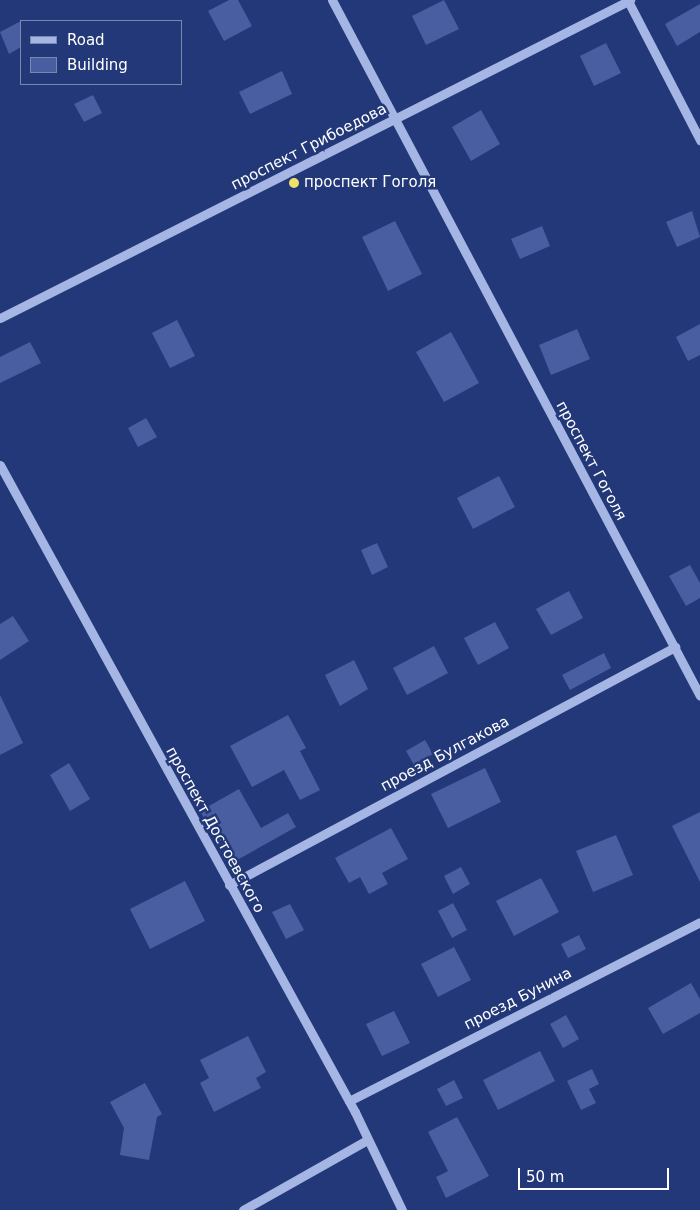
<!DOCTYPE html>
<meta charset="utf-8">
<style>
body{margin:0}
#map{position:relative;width:700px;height:1210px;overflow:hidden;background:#233878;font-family:"DejaVu Sans",sans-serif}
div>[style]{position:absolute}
.building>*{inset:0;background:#485ea0}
.minor>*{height:9px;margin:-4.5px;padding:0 4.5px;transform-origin:4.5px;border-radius:4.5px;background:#a5b5e4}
.dots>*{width:14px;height:14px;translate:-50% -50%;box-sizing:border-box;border:2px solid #233878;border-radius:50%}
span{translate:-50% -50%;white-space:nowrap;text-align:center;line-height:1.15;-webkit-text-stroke:5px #233878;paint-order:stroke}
.street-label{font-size:15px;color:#fff}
.poi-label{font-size:15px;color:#fff}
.left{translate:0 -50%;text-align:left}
.legend{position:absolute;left:20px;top:20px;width:162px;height:65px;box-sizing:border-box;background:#233878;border:1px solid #7b88ae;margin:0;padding:6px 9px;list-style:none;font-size:15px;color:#fff}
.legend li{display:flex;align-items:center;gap:10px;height:25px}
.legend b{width:25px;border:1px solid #7b88ae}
.scale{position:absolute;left:518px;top:1168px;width:151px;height:22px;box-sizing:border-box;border:2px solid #fff;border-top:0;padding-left:6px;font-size:15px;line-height:18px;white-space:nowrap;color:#fff;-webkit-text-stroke:4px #233878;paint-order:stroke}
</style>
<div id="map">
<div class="building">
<div style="clip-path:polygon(229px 0,238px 0,252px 26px,224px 41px,208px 11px)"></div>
<div style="clip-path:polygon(444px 0,459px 29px,426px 45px,412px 16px)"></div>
<div style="clip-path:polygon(700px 4px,700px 32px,677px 46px,665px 24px)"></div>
<div style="clip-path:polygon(21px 21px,21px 47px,9px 54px,0 32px)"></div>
<div style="clip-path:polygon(606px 43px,621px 73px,594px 86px,580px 56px)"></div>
<div style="clip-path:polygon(282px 71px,292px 94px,250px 114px,239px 92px)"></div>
<div style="clip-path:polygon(93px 95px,102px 113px,84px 122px,74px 104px)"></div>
<div style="clip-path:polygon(481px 110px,500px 144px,471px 161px,452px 127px)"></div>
<div style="clip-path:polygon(692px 211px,700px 237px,677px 247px,666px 222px)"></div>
<div style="clip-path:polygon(395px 221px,422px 274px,388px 291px,362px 237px)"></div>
<div style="clip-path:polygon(542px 226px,550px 246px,520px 259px,511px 239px)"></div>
<div style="clip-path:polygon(177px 320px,195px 356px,170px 368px,152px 333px)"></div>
<div style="clip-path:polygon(700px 324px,700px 355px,688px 361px,676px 337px)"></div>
<div style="clip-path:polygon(577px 329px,590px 359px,551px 375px,539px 345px)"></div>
<div style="clip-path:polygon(451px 332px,479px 383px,444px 402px,416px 352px)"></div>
<div style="clip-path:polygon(30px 342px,41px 363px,0 383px,0 357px)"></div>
<div style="clip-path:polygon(146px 418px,157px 437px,138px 447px,128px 428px)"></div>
<div style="clip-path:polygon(499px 476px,515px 507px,473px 529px,457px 498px)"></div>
<div style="clip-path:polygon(377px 543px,388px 567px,372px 575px,361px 550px)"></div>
<div style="clip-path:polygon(690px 565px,700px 583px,700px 598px,686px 606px,669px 576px)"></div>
<div style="clip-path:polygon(569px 591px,583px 618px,551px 635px,536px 609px)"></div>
<div style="clip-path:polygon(13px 616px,29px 641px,0 660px,0 624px)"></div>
<div style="clip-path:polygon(495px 622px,509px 648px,478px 665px,464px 638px)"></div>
<div style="clip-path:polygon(434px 646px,448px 673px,407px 695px,393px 668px)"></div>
<div style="clip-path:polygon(604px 653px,611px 668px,570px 690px,562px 675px)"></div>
<div style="clip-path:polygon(354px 660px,368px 689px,340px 706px,325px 675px)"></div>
<div style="clip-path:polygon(0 695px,23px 743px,0 755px)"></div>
<div style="clip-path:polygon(288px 715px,306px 748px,300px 751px,320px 790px,300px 800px,284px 770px,252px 787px,230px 746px)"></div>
<div style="clip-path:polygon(425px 740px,433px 754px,414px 765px,406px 751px)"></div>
<div style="clip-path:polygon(69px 763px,90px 799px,70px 811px,50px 775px)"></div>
<div style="clip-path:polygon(485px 768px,501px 802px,448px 828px,431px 794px)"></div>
<div style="clip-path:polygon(239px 789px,261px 828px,288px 813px,296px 827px,230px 864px,200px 811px)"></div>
<div style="clip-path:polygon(700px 812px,700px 882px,672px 826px)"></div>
<div style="clip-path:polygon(391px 828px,408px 859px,382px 873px,388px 884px,369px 894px,360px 877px,349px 883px,335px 858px)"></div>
<div style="clip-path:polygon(616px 835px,633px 875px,593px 892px,576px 851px)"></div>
<div style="clip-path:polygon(461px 867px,470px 884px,453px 894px,444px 876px)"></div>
<div style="clip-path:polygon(541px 878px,559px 912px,514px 936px,496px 901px)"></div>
<div style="clip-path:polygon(185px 881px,205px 921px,150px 949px,130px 909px)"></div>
<div style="clip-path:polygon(453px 903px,467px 930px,452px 938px,438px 911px)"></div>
<div style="clip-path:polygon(290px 904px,304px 930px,286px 939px,272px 912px)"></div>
<div style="clip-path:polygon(579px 935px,586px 949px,568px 958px,561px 944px)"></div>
<div style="clip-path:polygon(454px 947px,471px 980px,438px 997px,421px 964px)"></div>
<div style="clip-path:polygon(691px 983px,700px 999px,700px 1013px,663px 1034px,648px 1008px)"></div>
<div style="clip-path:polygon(394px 1011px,410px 1043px,382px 1056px,366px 1024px)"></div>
<div style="clip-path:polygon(566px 1015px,579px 1039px,563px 1048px,550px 1024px)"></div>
<div style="clip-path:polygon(248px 1036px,266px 1072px,256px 1078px,261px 1088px,214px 1112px,200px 1083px,209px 1078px,200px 1060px)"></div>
<div style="clip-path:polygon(540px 1051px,555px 1081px,498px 1110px,483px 1080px)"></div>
<div style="clip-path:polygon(592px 1069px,599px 1084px,589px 1089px,596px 1103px,581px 1110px,567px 1081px)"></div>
<div style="clip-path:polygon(454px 1080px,463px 1098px,446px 1106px,437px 1089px)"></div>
<div style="clip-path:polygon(145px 1083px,162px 1114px,157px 1117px,149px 1160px,120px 1155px,124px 1128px,110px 1102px)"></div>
<div style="clip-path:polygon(457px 1117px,489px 1176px,446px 1198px,436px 1177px,448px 1171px,428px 1132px)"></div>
</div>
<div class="minor">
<div style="left:332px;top:0;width:787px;rotate:62.13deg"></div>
<div style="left:628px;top:1px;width:157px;rotate:62.6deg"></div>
<div style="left:0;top:318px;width:706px;rotate:-26.78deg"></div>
<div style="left:0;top:465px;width:738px;rotate:61.25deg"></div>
<div style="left:355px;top:1112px;width:109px;rotate:64.4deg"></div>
<div style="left:229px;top:885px;width:506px;rotate:-28.09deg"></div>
<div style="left:349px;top:1101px;width:394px;rotate:-27deg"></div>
<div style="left:243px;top:1210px;width:142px;rotate:-29.4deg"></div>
</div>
<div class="dots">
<div style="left:294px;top:183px;background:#eee269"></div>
</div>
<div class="street-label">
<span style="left:309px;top:147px;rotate:-27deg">проспект Грибоедова</span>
<span style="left:591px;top:461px;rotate:62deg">проспект Гоголя</span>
<span style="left:445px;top:754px;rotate:-28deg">проезд Булгакова</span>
<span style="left:215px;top:830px;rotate:61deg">проспект Достоевского</span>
<span style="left:518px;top:999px;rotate:-27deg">проезд Бунина</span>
</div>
<div class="poi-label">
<span class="left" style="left:304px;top:183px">проспект Гоголя</span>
</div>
<ul class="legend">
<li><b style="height:6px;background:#a5b5e4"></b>Road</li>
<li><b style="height:14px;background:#485ea0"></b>Building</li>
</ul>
<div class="scale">50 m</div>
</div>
